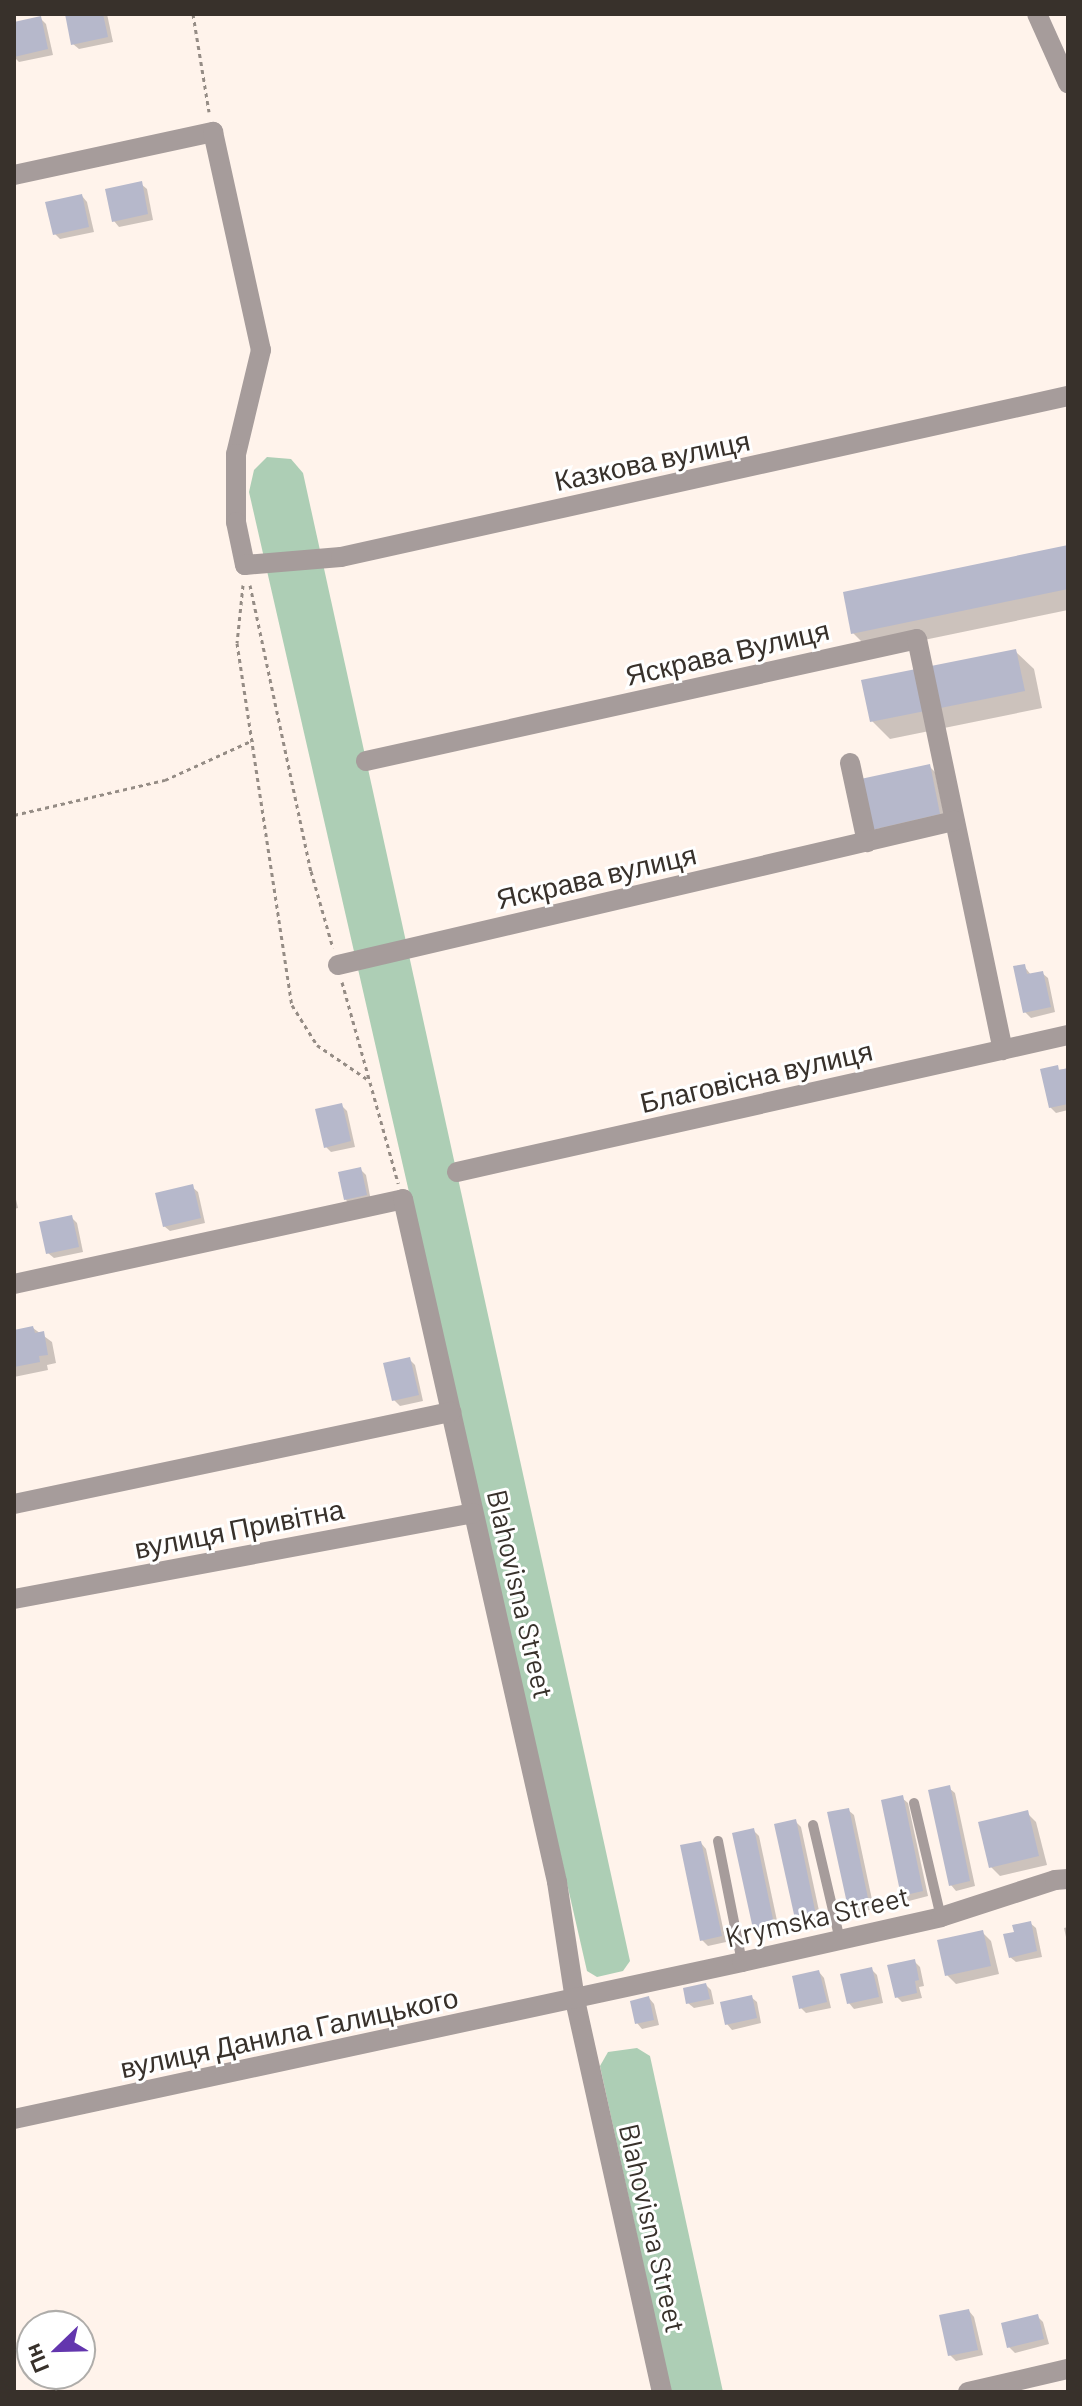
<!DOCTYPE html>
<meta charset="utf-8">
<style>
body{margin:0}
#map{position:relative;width:1082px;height:2406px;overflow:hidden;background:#fff3eb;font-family:Barlow,sans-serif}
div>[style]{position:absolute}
.forest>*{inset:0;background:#adceb5}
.shadow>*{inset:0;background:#0003}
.building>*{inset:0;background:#b6b8cb}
.path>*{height:3px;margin-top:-1.5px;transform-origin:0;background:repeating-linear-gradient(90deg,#958c85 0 4px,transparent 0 8px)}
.lane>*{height:10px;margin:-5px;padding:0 5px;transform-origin:5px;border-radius:5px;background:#a69c9b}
.street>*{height:20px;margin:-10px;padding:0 10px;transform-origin:10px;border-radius:10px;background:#a69c9b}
span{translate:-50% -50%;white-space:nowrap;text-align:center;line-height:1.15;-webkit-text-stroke:6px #fff;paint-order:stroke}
.street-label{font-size:28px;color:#38312b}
.frame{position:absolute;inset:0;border:16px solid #38312b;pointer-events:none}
.north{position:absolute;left:16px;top:2310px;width:80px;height:80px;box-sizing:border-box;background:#fff;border:2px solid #afadaa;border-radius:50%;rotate:247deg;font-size:22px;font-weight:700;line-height:32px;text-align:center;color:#38312b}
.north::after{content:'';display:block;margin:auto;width:28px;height:36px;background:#6336ae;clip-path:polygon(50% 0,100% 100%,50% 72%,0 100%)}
</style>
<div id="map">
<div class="forest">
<div style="clip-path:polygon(267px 457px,291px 459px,303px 473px,630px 1961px,623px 1971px,597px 1977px,587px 1971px,249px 492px,254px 470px)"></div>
<div style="clip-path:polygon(637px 2048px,650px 2056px,723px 2392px,671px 2392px,600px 2066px,608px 2052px)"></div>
</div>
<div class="shadow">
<div style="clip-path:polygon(67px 14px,107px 14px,113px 42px,79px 49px,73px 44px)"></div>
<div style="clip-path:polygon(41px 19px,46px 24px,53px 55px,19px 62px,14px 57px,14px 24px)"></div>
<div style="clip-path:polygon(141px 184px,147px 189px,153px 220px,119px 227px,114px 221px)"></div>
<div style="clip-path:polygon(82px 196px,87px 202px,94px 232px,60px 239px,55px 234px)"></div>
<div style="clip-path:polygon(1068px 548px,1068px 610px,871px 651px,853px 633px)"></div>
<div style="clip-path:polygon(1015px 651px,1034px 669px,1042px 708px,890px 739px,872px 721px)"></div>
<div style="clip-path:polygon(929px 766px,935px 772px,945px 819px,869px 830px)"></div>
<div style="clip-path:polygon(1024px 966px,1031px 975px,1042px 973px,1048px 978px,1055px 1012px,1031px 1018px,1025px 1012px)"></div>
<div style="clip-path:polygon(1068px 1069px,1068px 1110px,1056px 1113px,1050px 1107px,1043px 1071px)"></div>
<div style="clip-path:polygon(341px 1105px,347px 1111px,355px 1147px,331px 1152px,326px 1147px)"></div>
<div style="clip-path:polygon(361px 1170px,366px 1175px,371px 1201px,351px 1205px,345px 1199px)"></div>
<div style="clip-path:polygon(192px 1187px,198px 1192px,205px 1223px,170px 1231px,164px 1226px)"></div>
<div style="clip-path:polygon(14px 1191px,18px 1208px,14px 1209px)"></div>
<div style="clip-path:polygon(71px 1217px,77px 1223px,83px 1252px,54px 1258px,48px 1253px)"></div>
<div style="clip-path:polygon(33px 1328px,52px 1342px,56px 1363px,47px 1365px,48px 1370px,14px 1377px,14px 1332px)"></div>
<div style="clip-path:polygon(409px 1359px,415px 1365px,423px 1401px,400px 1406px,394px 1400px)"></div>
<div style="clip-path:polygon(949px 1788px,955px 1793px,975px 1886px,956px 1891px,951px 1885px)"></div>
<div style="clip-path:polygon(902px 1798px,908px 1803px,928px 1896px,909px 1901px,903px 1895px)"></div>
<div style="clip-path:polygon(848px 1810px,854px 1815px,874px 1909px,855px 1913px,850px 1907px)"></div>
<div style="clip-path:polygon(1027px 1813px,1036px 1822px,1047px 1865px,1000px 1876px,991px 1867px)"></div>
<div style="clip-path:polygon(795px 1821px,801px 1827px,821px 1920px,802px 1924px,796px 1918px)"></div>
<div style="clip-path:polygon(753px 1830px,759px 1836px,779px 1930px,760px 1933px,755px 1928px)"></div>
<div style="clip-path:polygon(701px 1843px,706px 1849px,726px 1942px,708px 1946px,702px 1940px)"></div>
<div style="clip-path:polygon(1030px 1923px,1036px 1928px,1042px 1957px,1016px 1962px,1010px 1957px,1016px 1933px)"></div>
<div style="clip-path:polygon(1068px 1927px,1068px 1946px,1064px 1928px)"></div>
<div style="clip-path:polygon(982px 1932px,991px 1941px,999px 1974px,956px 1984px,947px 1975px)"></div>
<div style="clip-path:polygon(914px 1961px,920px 1967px,924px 1986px,919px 1987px,922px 1998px,902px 2002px,897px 1997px)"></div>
<div style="clip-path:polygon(871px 1969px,877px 1975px,883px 2003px,854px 2009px,849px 2003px)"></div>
<div style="clip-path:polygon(819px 1972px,824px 1978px,831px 2008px,806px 2013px,801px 2008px)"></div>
<div style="clip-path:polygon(706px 1985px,711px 1990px,714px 2004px,694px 2008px,688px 2003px)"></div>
<div style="clip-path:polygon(751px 1997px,757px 2002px,761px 2023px,732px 2030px,727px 2024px)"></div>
<div style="clip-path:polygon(649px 1998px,654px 2004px,659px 2025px,642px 2029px,637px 2023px)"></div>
<div style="clip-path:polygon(969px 2311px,974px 2317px,983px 2355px,956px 2361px,950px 2355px)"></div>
<div style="clip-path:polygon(1037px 2316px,1043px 2322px,1049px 2344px,1015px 2353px,1009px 2347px)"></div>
</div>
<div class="building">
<div style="clip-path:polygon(65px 14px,103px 14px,108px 37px,71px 45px)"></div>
<div style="clip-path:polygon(41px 16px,48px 49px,14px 57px,14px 22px)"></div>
<div style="clip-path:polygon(142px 181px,148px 214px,112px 222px,105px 189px)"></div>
<div style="clip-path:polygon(82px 194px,89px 227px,53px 235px,45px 202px)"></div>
<div style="clip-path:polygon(1068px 545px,1068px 589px,851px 634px,843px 592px)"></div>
<div style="clip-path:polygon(1016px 649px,1025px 691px,870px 722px,861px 680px)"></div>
<div style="clip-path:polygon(930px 764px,940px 814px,867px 831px,856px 780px)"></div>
<div style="clip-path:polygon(1025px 964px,1027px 974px,1043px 971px,1051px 1007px,1023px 1013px,1013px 966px)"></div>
<div style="clip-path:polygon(1058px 1065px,1059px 1070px,1068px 1068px,1068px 1104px,1049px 1108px,1040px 1069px)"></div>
<div style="clip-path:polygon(342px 1103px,351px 1141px,324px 1148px,315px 1109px)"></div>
<div style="clip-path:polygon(361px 1167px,367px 1195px,344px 1200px,338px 1172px)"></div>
<div style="clip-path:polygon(193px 1184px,201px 1218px,163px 1227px,155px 1193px)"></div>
<div style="clip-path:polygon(72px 1215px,79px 1247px,46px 1254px,39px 1222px)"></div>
<div style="clip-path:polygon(33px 1326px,35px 1333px,44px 1331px,48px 1355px,39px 1356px,40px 1362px,14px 1367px,14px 1330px)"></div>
<div style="clip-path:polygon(410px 1357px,419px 1395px,392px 1401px,383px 1363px)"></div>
<div style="clip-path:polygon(950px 1785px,970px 1881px,949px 1886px,928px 1790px)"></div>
<div style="clip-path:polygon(903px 1795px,923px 1891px,901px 1896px,881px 1800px)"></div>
<div style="clip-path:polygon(849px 1808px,869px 1903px,848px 1908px,827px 1812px)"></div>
<div style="clip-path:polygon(1028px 1810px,1039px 1856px,989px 1868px,978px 1822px)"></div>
<div style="clip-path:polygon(796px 1819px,816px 1915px,795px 1919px,774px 1824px)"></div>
<div style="clip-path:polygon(754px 1828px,774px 1924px,753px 1929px,732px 1833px)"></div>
<div style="clip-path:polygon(701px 1841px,722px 1936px,700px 1941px,680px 1845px)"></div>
<div style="clip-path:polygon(1031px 1921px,1037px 1951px,1009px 1958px,1003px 1934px,1014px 1932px,1012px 1925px)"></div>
<div style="clip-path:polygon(983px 1930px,991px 1966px,945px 1976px,937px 1940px)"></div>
<div style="clip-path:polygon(915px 1959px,919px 1980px,915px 1981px,917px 1993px,895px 1998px,887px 1965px)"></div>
<div style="clip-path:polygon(872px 1967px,879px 1997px,847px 2004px,840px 1974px)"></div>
<div style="clip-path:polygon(819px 1970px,827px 2002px,799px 2009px,792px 1976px)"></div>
<div style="clip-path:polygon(706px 1983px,710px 1999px,686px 2004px,683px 1988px)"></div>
<div style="clip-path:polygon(752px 1995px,757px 2018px,725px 2025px,720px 2002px)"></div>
<div style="clip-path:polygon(649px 1996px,654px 2020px,635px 2024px,630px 2001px)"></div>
<div style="clip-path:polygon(969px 2309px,978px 2350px,948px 2356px,939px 2315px)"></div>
<div style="clip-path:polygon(1038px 2314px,1044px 2339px,1007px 2348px,1001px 2323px)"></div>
</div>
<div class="path">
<div style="left:193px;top:14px;width:99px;rotate:80.7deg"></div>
<div style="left:243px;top:585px;width:58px;rotate:95.9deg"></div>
<div style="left:237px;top:643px;width:366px;rotate:81.4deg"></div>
<div style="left:292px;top:1005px;width:47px;rotate:58deg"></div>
<div style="left:317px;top:1045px;width:60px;rotate:34.2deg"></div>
<div style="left:250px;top:585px;width:292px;rotate:78deg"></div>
<div style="left:311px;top:871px;width:80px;rotate:74.1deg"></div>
<div style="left:14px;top:815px;width:155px;rotate:-13.1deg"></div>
<div style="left:165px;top:780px;width:97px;rotate:-24.4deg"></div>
<div style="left:342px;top:982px;width:209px;rotate:74.4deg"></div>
</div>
<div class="lane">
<div style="left:914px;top:1803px;width:117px;rotate:76.7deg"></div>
<div style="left:813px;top:1825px;width:118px;rotate:76.8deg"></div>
<div style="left:718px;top:1841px;width:123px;rotate:78.8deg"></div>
</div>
<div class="street">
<div style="left:1037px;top:14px;width:76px;rotate:65.8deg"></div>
<div style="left:14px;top:175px;width:204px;rotate:-12.2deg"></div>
<div style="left:213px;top:132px;width:223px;rotate:77.6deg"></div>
<div style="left:261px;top:350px;width:107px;rotate:103.5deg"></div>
<div style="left:236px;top:454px;width:68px;rotate:90deg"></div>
<div style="left:236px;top:522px;width:44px;rotate:78.2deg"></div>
<div style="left:245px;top:565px;width:96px;rotate:-4.8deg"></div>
<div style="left:341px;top:557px;width:745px;rotate:-12.49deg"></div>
<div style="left:366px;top:761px;width:564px;rotate:-12.48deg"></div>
<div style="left:917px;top:639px;width:420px;rotate:78.2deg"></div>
<div style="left:850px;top:763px;width:81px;rotate:77.9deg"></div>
<div style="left:338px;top:965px;width:633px;rotate:-13.16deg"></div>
<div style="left:457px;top:1172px;width:626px;rotate:-12.64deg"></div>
<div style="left:14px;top:1284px;width:398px;rotate:-12.3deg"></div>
<div style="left:403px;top:1199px;width:700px;rotate:77.29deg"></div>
<div style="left:557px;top:1882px;width:119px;rotate:81.3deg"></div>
<div style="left:575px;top:2000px;width:402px;rotate:77.5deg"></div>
<div style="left:14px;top:1504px;width:447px;rotate:-11.9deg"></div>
<div style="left:14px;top:1599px;width:467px;rotate:-10.6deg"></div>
<div style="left:14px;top:2119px;width:745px;rotate:-12.17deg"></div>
<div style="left:742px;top:1962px;width:204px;rotate:-12.7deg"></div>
<div style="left:941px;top:1917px;width:120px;rotate:-18deg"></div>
<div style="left:1055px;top:1880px;width:13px;rotate:-4deg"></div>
<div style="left:968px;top:2392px;width:103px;rotate:-13deg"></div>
</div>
<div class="street-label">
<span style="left:652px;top:460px;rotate:-12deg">Казкова вулиця</span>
<span style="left:727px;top:652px;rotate:-13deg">Яскрава Вулиця</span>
<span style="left:596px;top:876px;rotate:-13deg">Яскрава вулиця</span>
<span style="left:756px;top:1076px;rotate:-13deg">Благовісна вулиця</span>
<span style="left:239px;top:1528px;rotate:-11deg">вулиця Привітна</span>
<span style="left:521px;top:1594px;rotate:77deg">Blahovisna Street</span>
<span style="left:817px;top:1916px;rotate:-13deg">Krymska Street</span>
<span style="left:289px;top:2032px;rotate:-12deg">вулиця Данила Галицького</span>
<span style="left:653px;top:2228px;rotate:77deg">Blahovisna Street</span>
</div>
<div class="frame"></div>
<div class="north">Пн</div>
</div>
